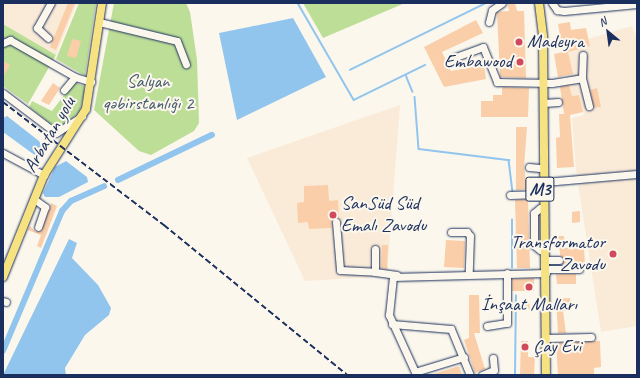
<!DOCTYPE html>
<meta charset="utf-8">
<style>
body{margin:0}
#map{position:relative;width:640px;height:378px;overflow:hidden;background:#fbf7ec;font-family:Caveat,sans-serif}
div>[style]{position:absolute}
.built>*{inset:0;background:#faebd8}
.green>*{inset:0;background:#bdde97}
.water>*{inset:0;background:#91c5ee}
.stream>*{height:1.5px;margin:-0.75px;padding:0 0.75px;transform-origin:0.75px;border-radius:0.75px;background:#91c5ee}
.canal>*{height:5.5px;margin:-2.75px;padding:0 2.75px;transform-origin:2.75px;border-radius:2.75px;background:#91c5ee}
.building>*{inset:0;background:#f9cea8}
.roads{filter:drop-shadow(0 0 1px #1b2f5e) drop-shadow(0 0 1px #1b2f5e)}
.minor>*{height:7px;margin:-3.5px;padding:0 3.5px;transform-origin:3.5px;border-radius:3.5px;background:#fbf7ec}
.major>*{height:8px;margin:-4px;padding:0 4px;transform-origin:4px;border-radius:4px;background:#f7e281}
.rail>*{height:1.5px;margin-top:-0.75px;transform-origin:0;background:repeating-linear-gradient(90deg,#1b2f5e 0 6px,transparent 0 9px)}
.dots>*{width:11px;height:11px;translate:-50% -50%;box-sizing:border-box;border:2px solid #fbf7ec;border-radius:50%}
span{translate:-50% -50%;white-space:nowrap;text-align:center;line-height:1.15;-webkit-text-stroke:4px #fbf7ec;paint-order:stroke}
.shield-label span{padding:1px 3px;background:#fbf7ec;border:1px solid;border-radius:3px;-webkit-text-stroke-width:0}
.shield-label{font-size:18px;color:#1b2f5e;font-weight:700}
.poi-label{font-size:19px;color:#1b2f5e}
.left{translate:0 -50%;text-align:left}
.right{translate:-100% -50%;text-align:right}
.park-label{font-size:19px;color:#445b6c}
.street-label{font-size:19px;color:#1b2f5e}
.frame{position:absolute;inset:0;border:4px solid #1b2f5e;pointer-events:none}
.north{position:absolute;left:588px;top:12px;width:40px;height:40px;-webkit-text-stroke:3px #fbf7ec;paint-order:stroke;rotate:331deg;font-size:11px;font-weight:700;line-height:16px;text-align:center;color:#1b2f5e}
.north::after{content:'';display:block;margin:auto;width:14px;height:18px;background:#1b2f5e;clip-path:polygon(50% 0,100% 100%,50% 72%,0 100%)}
</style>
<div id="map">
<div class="built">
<div style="clip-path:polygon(3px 3px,77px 3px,56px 55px,3px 24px)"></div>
<div style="clip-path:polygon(632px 26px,637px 39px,637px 326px,601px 332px,576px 171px,572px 118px,584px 115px,579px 95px,572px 96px,561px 47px)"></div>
<div style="clip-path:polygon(400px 105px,387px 276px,305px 281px,247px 158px)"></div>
</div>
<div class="green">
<div style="clip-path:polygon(79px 3px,96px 3px,85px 76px,56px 59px)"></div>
<div style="clip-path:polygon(114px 3px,186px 3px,190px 12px,197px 60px,199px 123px,194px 131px,151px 155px,139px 151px,94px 110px)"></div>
<div style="clip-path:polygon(303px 3px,405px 3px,323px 38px)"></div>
<div style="clip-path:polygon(3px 24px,56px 55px,28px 104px,3px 86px)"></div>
<div style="clip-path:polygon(74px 82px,84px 86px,84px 93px,80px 111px,65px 126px,57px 129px,29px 107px,32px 101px,52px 111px)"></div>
</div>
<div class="water">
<div style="clip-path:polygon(293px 18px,326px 77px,237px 120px,219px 33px)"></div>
<div style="clip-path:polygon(7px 116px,39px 141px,45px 152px,43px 157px,36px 156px,3px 132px,3px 118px)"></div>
<div style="clip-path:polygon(66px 161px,87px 177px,88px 182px,59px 197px,45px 197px,43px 193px,55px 167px)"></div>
<div style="clip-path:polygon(69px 239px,77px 243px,72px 258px,98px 285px,111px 308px,109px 315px,85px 335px,65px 368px,66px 375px,3px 375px)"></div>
</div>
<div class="stream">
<div style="left:298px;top:3px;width:112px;rotate:60deg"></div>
<div style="left:354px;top:100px;width:79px;rotate:-26.2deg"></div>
<div style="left:350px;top:70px;width:152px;rotate:-26.2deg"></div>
<div style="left:406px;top:75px;width:18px;rotate:68deg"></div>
<div style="left:415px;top:97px;width:52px;rotate:85.6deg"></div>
<div style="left:419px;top:149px;width:91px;rotate:7deg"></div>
<div style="left:509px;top:160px;width:31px;rotate:83deg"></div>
<div style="left:512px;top:268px;width:48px;rotate:-90deg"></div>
<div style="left:515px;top:375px;width:79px;rotate:-89.3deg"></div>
</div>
<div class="canal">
<div style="left:118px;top:180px;width:104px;rotate:-25.6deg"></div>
<div style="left:3px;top:351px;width:152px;rotate:-67.1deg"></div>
<div style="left:62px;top:211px;width:13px;rotate:-48deg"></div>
<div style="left:71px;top:201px;width:36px;rotate:-24deg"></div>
</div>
<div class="building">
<div style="clip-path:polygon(68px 3px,75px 3px,56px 50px,50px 47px)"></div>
<div style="clip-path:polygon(507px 3px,515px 3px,517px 11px,524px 11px,526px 78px,500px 77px,497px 12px,509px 11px)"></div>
<div style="clip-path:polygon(476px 20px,483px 33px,442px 52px,451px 71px,484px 65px,486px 79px,444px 87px,424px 47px)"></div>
<div style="clip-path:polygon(570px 22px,571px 30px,586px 28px,590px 46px,568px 52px,573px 74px,558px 77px,554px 54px,563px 52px,558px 24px)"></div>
<div style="clip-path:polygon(72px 39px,81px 41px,76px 58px,67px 56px)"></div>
<div style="clip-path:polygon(3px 61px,10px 65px,3px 77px)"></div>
<div style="clip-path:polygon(53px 83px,60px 88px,49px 105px,41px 101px)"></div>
<div style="clip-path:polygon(569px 85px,572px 96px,579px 95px,583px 112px,570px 115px,574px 167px,557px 168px,556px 138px,560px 137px,559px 114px,564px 114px,560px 87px)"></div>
<div style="clip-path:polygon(502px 87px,529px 88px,528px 117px,481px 117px,481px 101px,493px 101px,493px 95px,502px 95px)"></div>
<div style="clip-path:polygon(597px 88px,601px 107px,593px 108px,590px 90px)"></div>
<div style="clip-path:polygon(516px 127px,527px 127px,524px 167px,527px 189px,516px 190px)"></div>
<div style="clip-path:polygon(328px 185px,329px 201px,338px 200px,339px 218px,333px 218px,331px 228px,309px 229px,308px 222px,298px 223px,297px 203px,304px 202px,304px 186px)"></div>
<div style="clip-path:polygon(528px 199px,530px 268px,517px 268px,515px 200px)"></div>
<div style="clip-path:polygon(51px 203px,57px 206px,41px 248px,37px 246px,41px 235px,28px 230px,30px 226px,36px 232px,42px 230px)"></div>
<div style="clip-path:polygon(580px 211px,580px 222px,572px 223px,572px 212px)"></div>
<div style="clip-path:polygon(557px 236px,564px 236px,565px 248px,584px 247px,585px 266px,562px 264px)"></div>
<div style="clip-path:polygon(446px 240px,465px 241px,464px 268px,444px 267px)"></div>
<div style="clip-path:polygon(382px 245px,388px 245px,387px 269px,381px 268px)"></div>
<div style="clip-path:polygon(556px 274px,576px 274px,576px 284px,557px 284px)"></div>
<div style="clip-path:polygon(534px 278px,534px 291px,512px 291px,512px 279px)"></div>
<div style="clip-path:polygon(469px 295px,479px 295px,480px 333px,474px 333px,485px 369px,475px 373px,464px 340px,469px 338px)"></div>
<div style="clip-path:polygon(570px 298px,571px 311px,563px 311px,566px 333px,558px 333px,556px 299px)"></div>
<div style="clip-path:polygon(521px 301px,529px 301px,530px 309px,521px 310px)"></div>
<div style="clip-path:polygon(521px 341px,528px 341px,528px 357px,535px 357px,534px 375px,520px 375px)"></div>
<div style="clip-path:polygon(594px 341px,600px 341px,601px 367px,594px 368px,594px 375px,558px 375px,556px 343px)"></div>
<div style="clip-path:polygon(459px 366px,462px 375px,434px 375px,434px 374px)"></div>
</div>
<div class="roads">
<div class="minor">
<div style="left:552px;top:3px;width:9px;rotate:54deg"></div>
<div style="left:557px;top:10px;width:7px;rotate:8deg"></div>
<div style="left:564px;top:11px;width:73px;rotate:-5.5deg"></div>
<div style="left:99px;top:22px;width:80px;rotate:13.7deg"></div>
<div style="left:177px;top:41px;width:25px;rotate:69deg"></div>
<div style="left:489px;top:22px;width:12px;rotate:-76deg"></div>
<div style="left:492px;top:10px;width:12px;rotate:-35deg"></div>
<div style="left:48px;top:38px;width:15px;rotate:-138deg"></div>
<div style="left:37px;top:28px;width:29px;rotate:-61deg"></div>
<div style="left:3px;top:43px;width:8px;rotate:-23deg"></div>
<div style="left:10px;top:40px;width:75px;rotate:29.6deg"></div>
<div style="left:75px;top:77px;width:17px;rotate:17deg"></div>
<div style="left:453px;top:58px;width:32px;rotate:-20deg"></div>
<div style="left:483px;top:47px;width:38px;rotate:68deg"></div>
<div style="left:497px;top:82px;width:55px;rotate:1deg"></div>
<div style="left:552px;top:83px;width:30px;rotate:-9deg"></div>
<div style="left:582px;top:78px;width:23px;rotate:-88deg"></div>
<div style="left:582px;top:78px;width:29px;rotate:76deg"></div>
<div style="left:64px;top:90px;width:17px;rotate:-50deg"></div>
<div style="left:3px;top:93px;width:66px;rotate:37deg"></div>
<div style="left:56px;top:133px;width:31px;rotate:-33deg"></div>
<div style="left:544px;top:103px;width:14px;rotate:-4deg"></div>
<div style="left:3px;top:153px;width:47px;rotate:28.2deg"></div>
<div style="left:529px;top:167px;width:11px;rotate:5deg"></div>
<div style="left:545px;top:182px;width:92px;rotate:-5deg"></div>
<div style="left:510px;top:195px;width:30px;rotate:-2deg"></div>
<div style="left:34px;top:199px;width:14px;rotate:36deg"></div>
<div style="left:45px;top:207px;width:21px;rotate:109deg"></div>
<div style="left:540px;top:208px;width:8px;rotate:140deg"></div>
<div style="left:534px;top:213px;width:32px;rotate:90deg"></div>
<div style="left:534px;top:245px;width:8px;rotate:40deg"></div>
<div style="left:336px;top:222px;width:48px;rotate:85.2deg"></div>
<div style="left:340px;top:270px;width:35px;rotate:3deg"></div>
<div style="left:451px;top:232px;width:16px"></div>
<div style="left:467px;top:232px;width:5px;rotate:53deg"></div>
<div style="left:470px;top:236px;width:38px;rotate:92deg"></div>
<div style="left:375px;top:249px;width:23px;rotate:90deg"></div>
<div style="left:375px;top:272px;width:22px;rotate:8deg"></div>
<div style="left:545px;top:260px;width:14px"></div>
<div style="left:546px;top:269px;width:33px"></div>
<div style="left:3px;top:301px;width:3px;rotate:18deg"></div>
<div style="left:392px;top:324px;width:59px;rotate:4.8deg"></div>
<div style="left:451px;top:329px;width:50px;rotate:67.6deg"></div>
<div style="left:487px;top:326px;width:20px;rotate:-9deg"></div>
<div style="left:507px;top:323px;width:50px;rotate:-90deg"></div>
<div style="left:546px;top:338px;width:45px;rotate:-1.3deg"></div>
<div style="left:464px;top:357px;width:51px;rotate:163deg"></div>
<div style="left:415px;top:372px;width:63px;rotate:-114.5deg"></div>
<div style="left:389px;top:315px;width:38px;rotate:-84deg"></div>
<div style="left:393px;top:277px;width:153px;rotate:-1.5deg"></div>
<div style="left:482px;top:375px;width:13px;rotate:-23deg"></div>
<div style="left:494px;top:370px;width:12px;rotate:-95deg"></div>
</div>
<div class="major">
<div style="left:539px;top:3px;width:34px;rotate:83deg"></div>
<div style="left:543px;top:37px;width:338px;rotate:89.5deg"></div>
<div style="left:3px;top:277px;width:110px;rotate:-68.1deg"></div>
<div style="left:44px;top:175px;width:78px;rotate:-57.5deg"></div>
<div style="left:86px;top:109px;width:107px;rotate:-81.4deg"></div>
</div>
</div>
<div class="rail">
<div style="left:3px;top:102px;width:203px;rotate:37.4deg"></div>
<div style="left:164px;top:225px;width:237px;rotate:39.3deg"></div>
</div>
<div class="dots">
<div style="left:519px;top:42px;background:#d1495b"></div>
<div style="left:520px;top:62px;background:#d1495b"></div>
<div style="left:333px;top:215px;background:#d1495b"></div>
<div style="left:613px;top:254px;background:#d1495b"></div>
<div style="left:529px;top:287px;background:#d1495b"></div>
<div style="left:525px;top:347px;background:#d1495b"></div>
</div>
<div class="shield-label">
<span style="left:540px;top:189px">M3</span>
</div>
<div class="poi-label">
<span class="left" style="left:527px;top:42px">Madeyra</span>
<span class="right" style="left:512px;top:62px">Embawood</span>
<span class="left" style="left:341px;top:215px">SanSüd Süd<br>Emalı Zavodu</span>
<span class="right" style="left:605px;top:254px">Transformator<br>Zavodu</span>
<span style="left:529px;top:305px">İnşaat Malları</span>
<span class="left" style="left:533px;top:347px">Çay Evi</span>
</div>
<div class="park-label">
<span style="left:148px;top:93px">Salyan<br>qəbirstanlığı 2</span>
</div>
<div class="street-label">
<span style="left:50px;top:135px;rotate:-60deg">Arbatan yolu</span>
</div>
<div class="frame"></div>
<div class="north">N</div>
</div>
